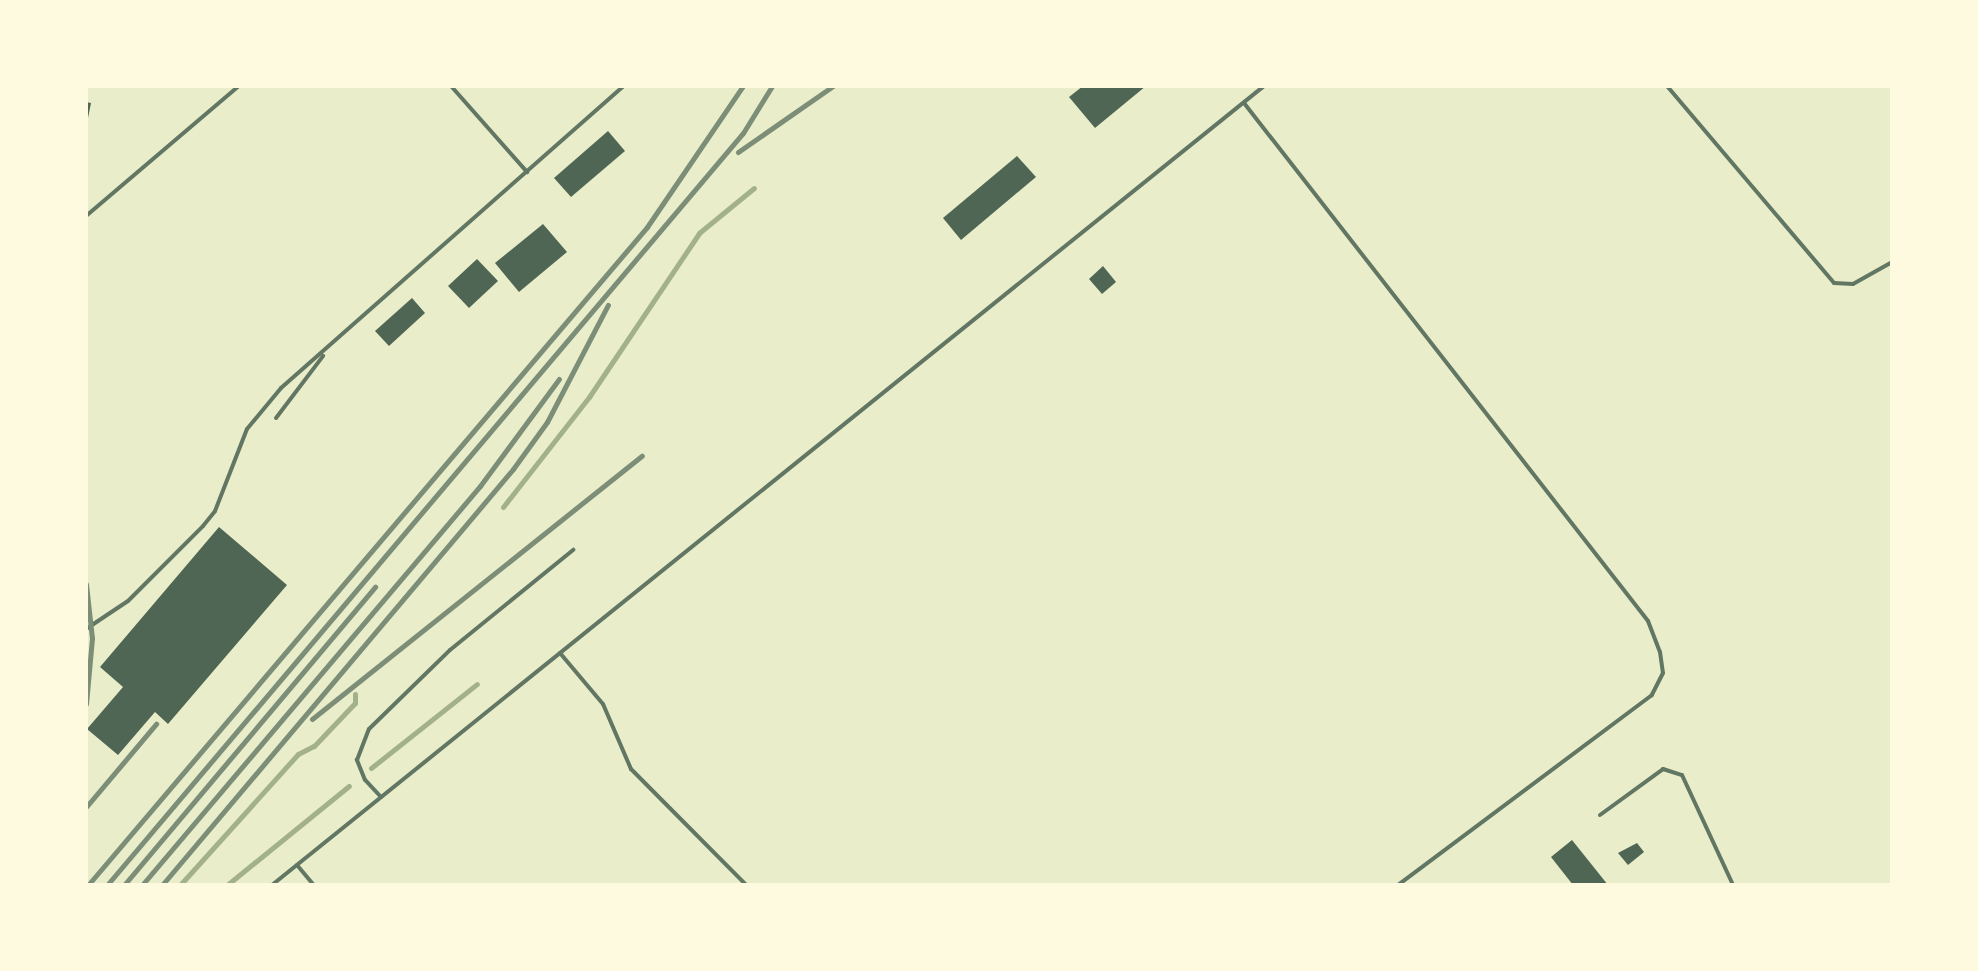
<!DOCTYPE html>
<style>
body{margin:0}
#map{position:relative;width:1978px;height:971px;overflow:hidden;background:#e9edc9;font-family:Lora,serif}
div>[style]{position:absolute}
.stream>*{height:5px;margin:-2.5px;padding:0 2.5px;transform-origin:2.5px;border-radius:2.5px;background:#a3b18a}
.building>*{inset:0;background:#4f6655}
.service>*{height:4px;margin:-2px;padding:0 2px;transform-origin:2px;border-radius:2px;background:#617663}
.rail>*{height:5px;margin:-2.5px;padding:0 2.5px;transform-origin:2.5px;border-radius:2.5px;background:#7c8e77}
span{translate:-50% -50%;white-space:nowrap;text-align:center;line-height:1.15;-webkit-text-stroke:8px #fefae0;paint-order:stroke}
.frame{position:absolute;inset:0;border:88px solid #fefae0;pointer-events:none}
</style>
<div id="map">
<div class="stream">
<div style="left:503px;top:507px;width:140px;rotate:-52deg"></div>
<div style="left:589px;top:397px;width:197px;rotate:-56.1deg"></div>
<div style="left:699px;top:233px;width:71px;rotate:-39.3deg"></div>
<div style="left:371px;top:768px;width:135px;rotate:-38.4deg"></div>
<div style="left:180px;top:885px;width:176px;rotate:-48deg"></div>
<div style="left:298px;top:754px;width:18px;rotate:-27deg"></div>
<div style="left:314px;top:746px;width:59px;rotate:-46.4deg"></div>
<div style="left:355px;top:703px;width:9px;rotate:-90deg"></div>
<div style="left:227px;top:885px;width:157px;rotate:-39.1deg"></div>
</div>
<div class="building">
<div style="clip-path:polygon(1083px 86px,1146px 86px,1095px 128px,1069px 97px)"></div>
<div style="clip-path:polygon(86px 102px,91px 103px,87px 123px,86px 123px)"></div>
<div style="clip-path:polygon(608px 131px,625px 151px,571px 197px,554px 178px)"></div>
<div style="clip-path:polygon(1017px 156px,1036px 177px,961px 240px,943px 218px)"></div>
<div style="clip-path:polygon(543px 224px,567px 252px,519px 292px,495px 263px)"></div>
<div style="clip-path:polygon(477px 259px,498px 281px,469px 308px,448px 286px)"></div>
<div style="clip-path:polygon(1103px 266px,1116px 282px,1102px 294px,1089px 279px)"></div>
<div style="clip-path:polygon(412px 298px,425px 313px,389px 346px,375px 331px)"></div>
<div style="clip-path:polygon(219px 527px,287px 585px,168px 724px,155px 712px,118px 755px,87px 729px,123px 687px,100px 667px)"></div>
<div style="clip-path:polygon(1572px 840px,1608px 885px,1573px 885px,1551px 857px)"></div>
<div style="clip-path:polygon(1637px 843px,1644px 852px,1628px 865px,1618px 853px)"></div>
</div>
<div class="service">
<div style="left:451px;top:86px;width:115px;rotate:48.5deg"></div>
<div style="left:1667px;top:86px;width:258px;rotate:49.7deg"></div>
<div style="left:1834px;top:283px;width:19px;rotate:3deg"></div>
<div style="left:1853px;top:284px;width:45px;rotate:-29.4deg"></div>
<div style="left:1244px;top:103px;width:657px;rotate:52.05deg"></div>
<div style="left:1648px;top:621px;width:33px;rotate:69deg"></div>
<div style="left:1660px;top:652px;width:21px;rotate:82deg"></div>
<div style="left:1663px;top:673px;width:25px;rotate:117deg"></div>
<div style="left:1652px;top:695px;width:317px;rotate:143.2deg"></div>
<div style="left:86px;top:216px;width:201px;rotate:-40.4deg"></div>
<div style="left:276px;top:418px;width:78px;rotate:-52.8deg"></div>
<div style="left:86px;top:629px;width:50px;rotate:-33.7deg"></div>
<div style="left:128px;top:601px;width:106px;rotate:-45deg"></div>
<div style="left:203px;top:526px;width:19px;rotate:-51deg"></div>
<div style="left:215px;top:511px;width:88px;rotate:-68.7deg"></div>
<div style="left:247px;top:429px;width:53px;rotate:-50.3deg"></div>
<div style="left:281px;top:388px;width:456px;rotate:-41.4deg"></div>
<div style="left:560px;top:653px;width:67px;rotate:49.9deg"></div>
<div style="left:603px;top:704px;width:71px;rotate:66.7deg"></div>
<div style="left:631px;top:769px;width:163px;rotate:45.2deg"></div>
<div style="left:381px;top:797px;width:23px;rotate:-133deg"></div>
<div style="left:365px;top:780px;width:22px;rotate:-112deg"></div>
<div style="left:357px;top:760px;width:33px;rotate:-69deg"></div>
<div style="left:369px;top:729px;width:113px;rotate:-44.3deg"></div>
<div style="left:450px;top:650px;width:159px;rotate:-39.1deg"></div>
<div style="left:1600px;top:815px;width:78px;rotate:-36.1deg"></div>
<div style="left:1663px;top:769px;width:20px;rotate:18deg"></div>
<div style="left:1682px;top:775px;width:121px;rotate:65.1deg"></div>
<div style="left:297px;top:865px;width:26px;rotate:50deg"></div>
<div style="left:272px;top:885px;width:1274px;rotate:-38.85deg"></div>
</div>
<div class="rail">
<div style="left:738px;top:152px;width:116px;rotate:-34.8deg"></div>
<div style="left:86px;top:584px;width:54px;rotate:83.7deg"></div>
<div style="left:92px;top:638px;width:66px;rotate:95.2deg"></div>
<div style="left:312px;top:719px;width:422px;rotate:-38.6deg"></div>
<div style="left:86px;top:807px;width:109px;rotate:-49.9deg"></div>
<div style="left:88px;top:885px;width:863px;rotate:-49.65deg"></div>
<div style="left:647px;top:227px;width:171px;rotate:-55.8deg"></div>
<div style="left:107px;top:885px;width:985px;rotate:-49.78deg"></div>
<div style="left:743px;top:133px;width:55px;rotate:-58.3deg"></div>
<div style="left:124px;top:885px;width:390px;rotate:-49.9deg"></div>
<div style="left:142px;top:885px;width:523px;rotate:-49.73deg"></div>
<div style="left:480px;top:486px;width:133px;rotate:-53.6deg"></div>
<div style="left:162px;top:885px;width:544px;rotate:-49.84deg"></div>
<div style="left:513px;top:469px;width:58px;rotate:-54.1deg"></div>
<div style="left:547px;top:422px;width:132px;rotate:-62.5deg"></div>
</div>
<div class="frame"></div>
</div>
